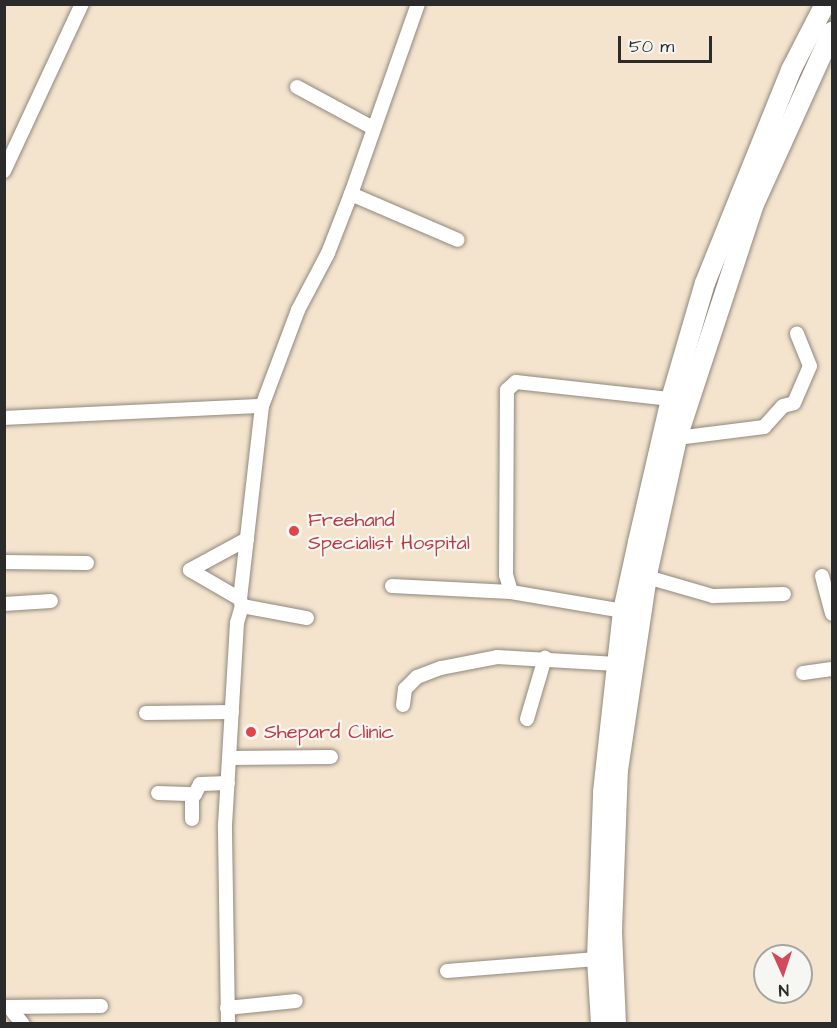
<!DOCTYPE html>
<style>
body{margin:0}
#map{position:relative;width:837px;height:1028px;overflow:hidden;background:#f4e4ce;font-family:"Architects Daughter",sans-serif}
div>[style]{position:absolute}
.roads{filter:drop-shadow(0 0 2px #90887c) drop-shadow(0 0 2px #90887c)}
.minor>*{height:14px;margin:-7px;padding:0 7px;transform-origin:7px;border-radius:7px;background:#fff}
.secondary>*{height:20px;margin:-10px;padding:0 10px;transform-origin:10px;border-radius:10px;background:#fff}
.dots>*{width:16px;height:16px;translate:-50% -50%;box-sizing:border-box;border:3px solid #f6f6f2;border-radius:50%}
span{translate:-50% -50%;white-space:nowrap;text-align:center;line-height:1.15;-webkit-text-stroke:4.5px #f6f6f2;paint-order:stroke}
.health-label{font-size:20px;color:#be3a42}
.left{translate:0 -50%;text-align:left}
.frame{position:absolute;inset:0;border:6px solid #2b2b2b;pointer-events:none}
.north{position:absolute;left:753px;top:944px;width:60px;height:60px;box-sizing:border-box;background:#f6f6f2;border:2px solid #a5a5a2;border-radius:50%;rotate:177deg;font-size:16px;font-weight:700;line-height:24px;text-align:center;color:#2b2b2b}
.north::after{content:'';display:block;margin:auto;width:21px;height:27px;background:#d1495b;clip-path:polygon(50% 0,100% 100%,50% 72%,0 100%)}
.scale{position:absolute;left:618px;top:36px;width:94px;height:27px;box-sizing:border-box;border:3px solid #2b2b2b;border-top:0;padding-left:8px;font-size:18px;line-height:21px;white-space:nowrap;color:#2b2b2b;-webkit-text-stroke:4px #f6f6f2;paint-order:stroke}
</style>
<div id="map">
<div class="roads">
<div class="minor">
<div style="left:297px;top:87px;width:86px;rotate:28.3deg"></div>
<div style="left:4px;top:171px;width:184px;rotate:-65deg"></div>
<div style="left:351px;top:194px;width:116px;rotate:23.3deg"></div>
<div style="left:4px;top:418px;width:258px;rotate:-2.7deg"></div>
<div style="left:677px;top:438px;width:88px;rotate:-7.2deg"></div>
<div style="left:764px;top:427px;width:28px;rotate:-48deg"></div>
<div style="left:783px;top:406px;width:11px;rotate:-15deg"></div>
<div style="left:794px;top:403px;width:40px;rotate:-66.6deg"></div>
<div style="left:810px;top:366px;width:35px;rotate:-112deg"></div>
<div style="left:4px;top:562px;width:83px;rotate:0.7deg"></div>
<div style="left:822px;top:576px;width:39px;rotate:75deg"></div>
<div style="left:647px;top:577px;width:69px;rotate:16.1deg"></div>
<div style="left:713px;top:596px;width:71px;rotate:-1.6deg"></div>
<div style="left:392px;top:586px;width:119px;rotate:2.9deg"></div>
<div style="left:511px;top:592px;width:114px;rotate:9.6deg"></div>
<div style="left:511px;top:592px;width:18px;rotate:-106deg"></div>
<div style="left:506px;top:575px;width:185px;rotate:-89.7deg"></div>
<div style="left:507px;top:390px;width:12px;rotate:-42deg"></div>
<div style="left:516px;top:382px;width:156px;rotate:6.3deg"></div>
<div style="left:240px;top:599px;width:58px;rotate:-149.9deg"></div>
<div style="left:190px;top:570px;width:65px;rotate:-28.5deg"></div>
<div style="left:4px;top:604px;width:47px;rotate:-3.7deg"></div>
<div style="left:242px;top:606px;width:66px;rotate:10.5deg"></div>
<div style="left:803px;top:673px;width:29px;rotate:-8deg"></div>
<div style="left:403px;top:705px;width:16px;rotate:-83deg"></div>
<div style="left:405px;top:689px;width:17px;rotate:-45deg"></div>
<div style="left:417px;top:677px;width:26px;rotate:-21deg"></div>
<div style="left:441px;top:668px;width:57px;rotate:-11.1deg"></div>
<div style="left:497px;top:657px;width:120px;rotate:3.3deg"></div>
<div style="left:146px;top:713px;width:86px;rotate:-0.7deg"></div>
<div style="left:527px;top:719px;width:64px;rotate:-73.6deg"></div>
<div style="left:229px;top:758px;width:102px;rotate:-0.6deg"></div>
<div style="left:158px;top:793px;width:37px;rotate:2deg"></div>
<div style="left:195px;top:794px;width:11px;rotate:-63deg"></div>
<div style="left:200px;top:784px;width:28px;rotate:-2deg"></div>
<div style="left:192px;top:819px;width:25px;rotate:-90deg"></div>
<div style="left:447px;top:971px;width:150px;rotate:-4.6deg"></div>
<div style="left:4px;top:1007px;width:97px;rotate:-0.6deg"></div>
<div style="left:9px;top:1007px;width:22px;rotate:51deg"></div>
<div style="left:227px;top:1008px;width:69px;rotate:-5.8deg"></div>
<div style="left:228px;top:1024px;width:199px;rotate:-90.9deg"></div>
<div style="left:225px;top:825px;width:202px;rotate:-86.6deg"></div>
<div style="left:237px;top:623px;width:18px;rotate:-74deg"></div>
<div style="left:242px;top:606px;width:7px;rotate:-106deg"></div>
<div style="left:240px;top:599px;width:194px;rotate:-83.5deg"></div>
<div style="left:262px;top:406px;width:103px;rotate:-69.4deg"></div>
<div style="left:298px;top:310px;width:64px;rotate:-62.2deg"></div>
<div style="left:328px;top:253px;width:63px;rotate:-68.7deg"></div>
<div style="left:351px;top:194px;width:201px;rotate:-70.6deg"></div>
</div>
<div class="secondary">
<div style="left:601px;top:1024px;width:65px;rotate:-93.5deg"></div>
<div style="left:597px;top:959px;width:167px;rotate:-87.9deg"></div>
<div style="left:603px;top:792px;width:182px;rotate:-83.7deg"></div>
<div style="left:623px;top:611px;width:71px;rotate:-77.7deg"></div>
<div style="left:638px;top:542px;width:147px;rotate:-77deg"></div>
<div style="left:671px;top:399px;width:121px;rotate:-73.7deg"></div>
<div style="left:705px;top:283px;width:230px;rotate:-68deg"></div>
<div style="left:791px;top:70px;width:74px;rotate:-62.7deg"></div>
<div style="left:616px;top:1024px;width:93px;rotate:-92.5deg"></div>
<div style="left:612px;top:931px;width:161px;rotate:-87.9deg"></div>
<div style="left:618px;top:770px;width:202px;rotate:-81.5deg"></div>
<div style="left:648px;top:570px;width:135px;rotate:-77.6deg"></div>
<div style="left:677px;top:438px;width:246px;rotate:-71.8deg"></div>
<div style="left:754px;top:204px;width:189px;rotate:-65.6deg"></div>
</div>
</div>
<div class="dots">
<div style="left:294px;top:531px;background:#e0444e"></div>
<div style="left:251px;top:732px;background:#e0444e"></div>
</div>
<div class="health-label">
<span class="left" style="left:308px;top:532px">Freehand<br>Specialist Hospital</span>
<span class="left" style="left:264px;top:732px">Shepard Clinic</span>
</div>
<div class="frame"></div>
<div class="north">N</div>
<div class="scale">50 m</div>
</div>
